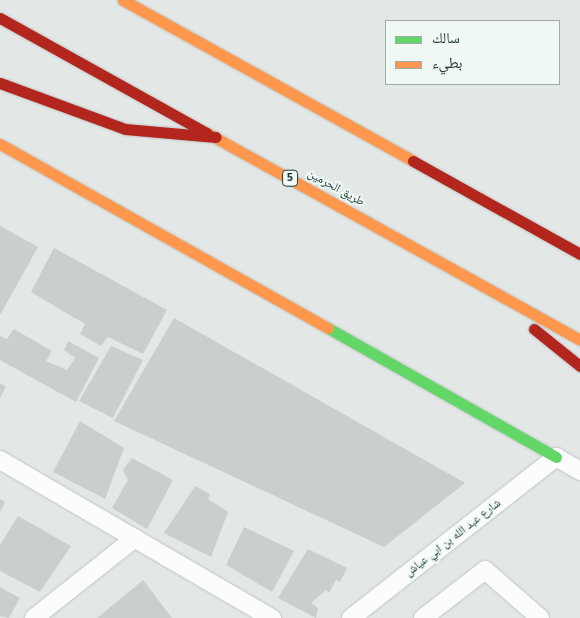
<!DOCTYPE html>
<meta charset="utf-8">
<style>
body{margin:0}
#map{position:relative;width:580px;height:618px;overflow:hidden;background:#e3e8e6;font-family:"Fira Sans","Noto Naskh Arabic",sans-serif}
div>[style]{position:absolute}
.building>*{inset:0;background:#cacfcd}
.roads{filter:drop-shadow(0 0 1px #c0c5c3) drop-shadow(0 0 1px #c0c5c3)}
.street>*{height:18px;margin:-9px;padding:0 9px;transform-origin:9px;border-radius:9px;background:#fbfcfb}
.fast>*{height:11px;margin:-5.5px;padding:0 5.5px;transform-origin:5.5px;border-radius:5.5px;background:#63d668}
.slow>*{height:11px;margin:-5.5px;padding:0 5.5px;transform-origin:5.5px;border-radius:5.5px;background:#ff974d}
.jam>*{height:11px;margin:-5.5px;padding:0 5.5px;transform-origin:5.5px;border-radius:5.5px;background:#b3261e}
span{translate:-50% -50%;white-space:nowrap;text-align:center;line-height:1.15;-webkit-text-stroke:4px #f0f8f4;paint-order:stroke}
.shield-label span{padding:1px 4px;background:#f0f8f4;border:1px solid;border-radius:4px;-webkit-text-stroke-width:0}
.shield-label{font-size:11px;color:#213b34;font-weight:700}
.street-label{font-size:12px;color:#213b34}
.legend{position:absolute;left:385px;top:20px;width:175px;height:65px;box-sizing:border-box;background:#f0f8f4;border:1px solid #9daca7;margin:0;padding:6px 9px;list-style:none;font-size:15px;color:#213b34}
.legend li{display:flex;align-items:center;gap:10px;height:25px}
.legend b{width:25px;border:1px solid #9daca7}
</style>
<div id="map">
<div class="building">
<div style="clip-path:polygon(0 226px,38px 247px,0 315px)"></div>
<div style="clip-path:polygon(54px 248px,167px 310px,143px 354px,108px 337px,101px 346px,80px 334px,85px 324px,31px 292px)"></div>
<div style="clip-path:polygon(174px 318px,465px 483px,384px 547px,114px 421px)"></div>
<div style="clip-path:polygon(14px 329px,52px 351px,46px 361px,67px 370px,75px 358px,64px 350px,68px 341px,99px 358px,76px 402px,0 360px,0 336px,7px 339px)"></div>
<div style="clip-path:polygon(111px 346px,143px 360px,113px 418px,79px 401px)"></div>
<div style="clip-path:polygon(0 383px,6px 387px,0 398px)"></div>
<div style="clip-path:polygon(80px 421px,124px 448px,105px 499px,53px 472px)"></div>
<div style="clip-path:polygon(132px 458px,173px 480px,147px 529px,112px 508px,128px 480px,123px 470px)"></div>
<div style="clip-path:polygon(195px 486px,210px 494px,208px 499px,228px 512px,211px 557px,164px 533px)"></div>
<div style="clip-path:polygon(0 499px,5px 502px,0 512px)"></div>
<div style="clip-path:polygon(18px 516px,71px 546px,40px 592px,0 571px,0 545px)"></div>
<div style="clip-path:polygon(244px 527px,294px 551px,272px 592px,226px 565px)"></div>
<div style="clip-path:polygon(308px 549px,347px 568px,340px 582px,336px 580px,329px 593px,326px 590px,311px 603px,318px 608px,316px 618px,278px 598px)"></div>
<div style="clip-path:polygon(143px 580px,172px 618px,97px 618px)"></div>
<div style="clip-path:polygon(0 587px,20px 598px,9px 618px,0 616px)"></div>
</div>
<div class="roads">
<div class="street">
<div style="left:0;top:460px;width:315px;rotate:30.2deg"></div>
<div style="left:34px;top:618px;width:129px;rotate:-38.4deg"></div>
<div style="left:351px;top:618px;width:261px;rotate:-38.1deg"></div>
<div style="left:556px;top:457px;width:28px;rotate:30deg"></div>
<div style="left:423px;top:618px;width:78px;rotate:-37.7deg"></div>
<div style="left:485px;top:570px;width:73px;rotate:41.1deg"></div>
</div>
<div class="fast">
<div style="left:328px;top:328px;width:262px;rotate:29.5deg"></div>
</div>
<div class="slow">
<div style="left:123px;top:0;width:332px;rotate:29deg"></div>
<div style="left:207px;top:133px;width:427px;rotate:29deg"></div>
<div style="left:0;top:144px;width:376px;rotate:29.3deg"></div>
</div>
<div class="jam">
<div style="left:0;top:18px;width:237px;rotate:29.1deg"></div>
<div style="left:0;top:83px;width:133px;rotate:20.2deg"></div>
<div style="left:125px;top:129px;width:91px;rotate:5deg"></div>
<div style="left:413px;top:161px;width:191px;rotate:29.1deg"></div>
<div style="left:534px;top:329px;width:59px;rotate:38.8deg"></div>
</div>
</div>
<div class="shield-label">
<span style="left:290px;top:178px">5</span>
</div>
<div class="street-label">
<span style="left:336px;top:188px;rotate:29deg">طريق الحرمين</span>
<span style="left:453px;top:538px;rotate:-38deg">شارع عبد الله بن ابي عياش</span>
</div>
<ul class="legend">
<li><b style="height:6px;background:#63d668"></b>سالك</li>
<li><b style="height:6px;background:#ff974d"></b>بطيء</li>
</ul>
</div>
